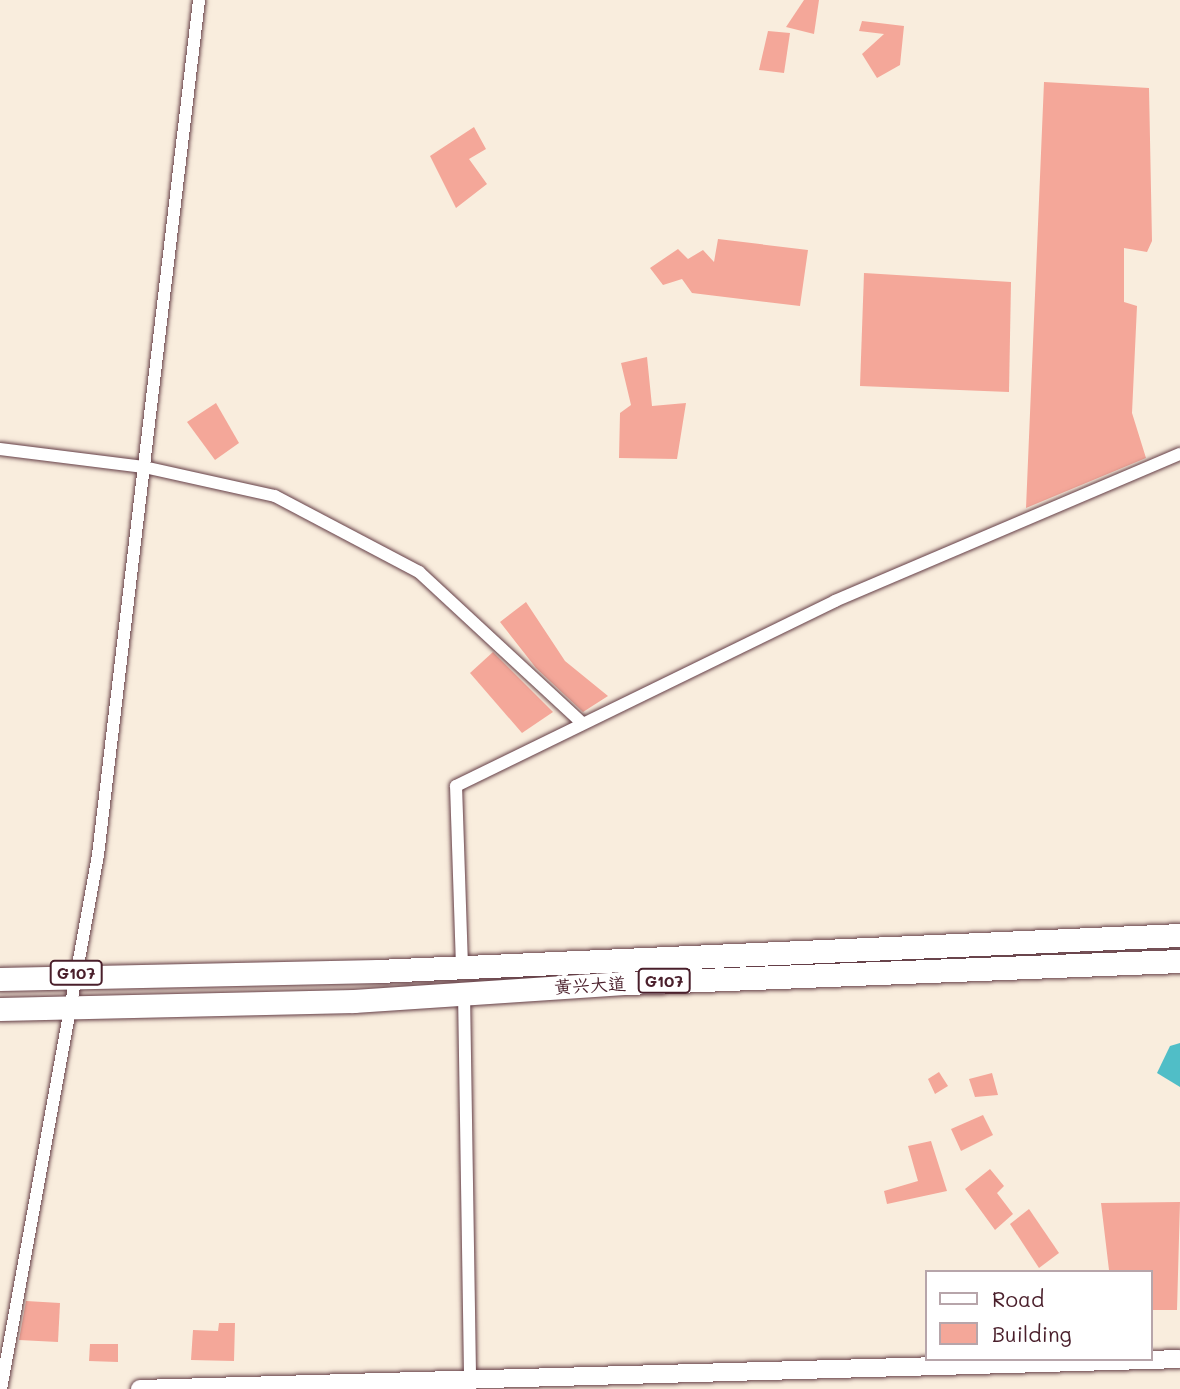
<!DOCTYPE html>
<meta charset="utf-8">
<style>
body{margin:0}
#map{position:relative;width:1180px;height:1389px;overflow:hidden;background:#f9eddd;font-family:Mali,"LXGW WenKai TC",sans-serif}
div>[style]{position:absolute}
.water>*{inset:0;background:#50bec7}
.building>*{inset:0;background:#f4a799}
.roads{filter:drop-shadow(0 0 2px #643e46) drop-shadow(0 0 2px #643e46)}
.street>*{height:12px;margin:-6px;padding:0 6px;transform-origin:6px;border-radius:6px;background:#fff}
.secondary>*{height:18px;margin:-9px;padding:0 9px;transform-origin:9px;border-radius:9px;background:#fff}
.highway>*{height:23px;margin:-11.5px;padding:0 11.5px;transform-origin:11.5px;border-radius:11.5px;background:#fff}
span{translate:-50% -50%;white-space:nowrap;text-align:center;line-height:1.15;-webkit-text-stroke:7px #fff;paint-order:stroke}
.shield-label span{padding:2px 5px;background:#fff;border:2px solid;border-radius:5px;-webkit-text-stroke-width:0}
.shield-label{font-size:16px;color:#4a1f2b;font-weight:700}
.street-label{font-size:18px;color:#4a1f2b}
.legend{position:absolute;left:925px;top:1270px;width:228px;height:91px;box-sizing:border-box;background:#fff;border:2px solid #b7a5aa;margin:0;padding:9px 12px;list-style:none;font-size:21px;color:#4a1f2b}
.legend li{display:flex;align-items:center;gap:14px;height:35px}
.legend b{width:35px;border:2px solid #b7a5aa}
</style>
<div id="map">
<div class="water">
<div style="clip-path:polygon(1180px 1043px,1180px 1087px,1157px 1073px,1170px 1046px)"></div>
</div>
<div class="building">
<div style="clip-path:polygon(804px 0,819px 0,814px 34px,786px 27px)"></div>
<div style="clip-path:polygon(862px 21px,904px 26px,900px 65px,877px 78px,862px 54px,884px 34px,859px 31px)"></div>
<div style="clip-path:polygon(768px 31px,790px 33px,784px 73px,759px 70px)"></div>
<div style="clip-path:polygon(1044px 82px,1149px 88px,1152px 241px,1147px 252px,1124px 248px,1124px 302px,1137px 306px,1132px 413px,1146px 458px,1026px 508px)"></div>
<div style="clip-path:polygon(474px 127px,486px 149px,469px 159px,487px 184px,456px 208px,430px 156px)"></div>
<div style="clip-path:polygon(718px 239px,808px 250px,800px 306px,692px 293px,682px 279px,663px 285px,650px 268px,678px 249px,688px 259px,703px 250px,714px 262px)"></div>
<div style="clip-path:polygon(864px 273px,1011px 282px,1009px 392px,860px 386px)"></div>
<div style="clip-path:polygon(647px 357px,652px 406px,686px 403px,677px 459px,619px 458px,620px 413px,631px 405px,621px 363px)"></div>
<div style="clip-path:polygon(216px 403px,239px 443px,215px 460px,187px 422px)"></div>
<div style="clip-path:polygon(526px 602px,565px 661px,608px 696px,583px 712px,536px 668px,500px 622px)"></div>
<div style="clip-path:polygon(493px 652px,553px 712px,522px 733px,470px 673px)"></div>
<div style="clip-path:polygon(939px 1072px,948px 1086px,935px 1094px,928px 1079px)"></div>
<div style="clip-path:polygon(992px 1073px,998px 1095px,975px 1097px,969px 1079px)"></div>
<div style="clip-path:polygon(983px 1115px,993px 1135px,961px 1151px,951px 1129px)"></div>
<div style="clip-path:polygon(931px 1141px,947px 1191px,887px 1204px,884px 1191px,918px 1181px,908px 1146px)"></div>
<div style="clip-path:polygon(990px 1169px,1004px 1186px,997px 1193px,1013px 1214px,995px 1230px,965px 1189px)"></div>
<div style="clip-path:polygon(1180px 1202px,1177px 1310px,1150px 1310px,1150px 1272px,1109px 1270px,1101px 1203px)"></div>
<div style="clip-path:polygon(1029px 1209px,1059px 1253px,1039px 1268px,1010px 1224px)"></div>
<div style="clip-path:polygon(26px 1301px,60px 1303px,58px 1342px,19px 1340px)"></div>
<div style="clip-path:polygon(219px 1323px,235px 1323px,234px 1361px,191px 1360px,193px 1330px,218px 1331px)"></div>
<div style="clip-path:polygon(90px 1344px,118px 1344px,118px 1362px,89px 1361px)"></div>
</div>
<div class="roads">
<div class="street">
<div style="left:0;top:449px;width:145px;rotate:7.1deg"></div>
<div style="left:144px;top:467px;width:134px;rotate:12.5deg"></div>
<div style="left:275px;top:496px;width:163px;rotate:27.8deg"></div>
<div style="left:419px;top:572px;width:222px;rotate:42.8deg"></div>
<div style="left:462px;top:966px;width:180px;rotate:-91.9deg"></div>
<div style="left:456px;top:786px;width:422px;rotate:-26deg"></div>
<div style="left:835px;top:601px;width:375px;rotate:-23.1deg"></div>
<div style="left:464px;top:992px;width:397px;rotate:89.1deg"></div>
<div style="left:1px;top:1389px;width:543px;rotate:-79.7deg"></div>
<div style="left:98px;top:855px;width:861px;rotate:-83.26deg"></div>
</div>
<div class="secondary">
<div style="left:140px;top:1389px;width:1040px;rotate:-1.65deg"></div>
</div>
<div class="highway">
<div style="left:0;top:979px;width:378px;rotate:-1.2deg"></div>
<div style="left:378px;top:971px;width:803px;rotate:-2.57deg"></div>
<div style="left:0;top:1009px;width:354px;rotate:-1.3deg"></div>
<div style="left:354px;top:1001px;width:274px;rotate:-3.8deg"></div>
<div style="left:627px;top:983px;width:553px;rotate:-2.28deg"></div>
</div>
</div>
<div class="shield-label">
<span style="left:76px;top:973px">G107</span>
<span style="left:664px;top:981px">G107</span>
</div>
<div class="street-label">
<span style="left:590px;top:985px;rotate:-3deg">黄兴大道</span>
</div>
<ul class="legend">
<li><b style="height:9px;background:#fff"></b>Road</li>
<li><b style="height:19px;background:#f4a799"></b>Building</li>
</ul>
</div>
